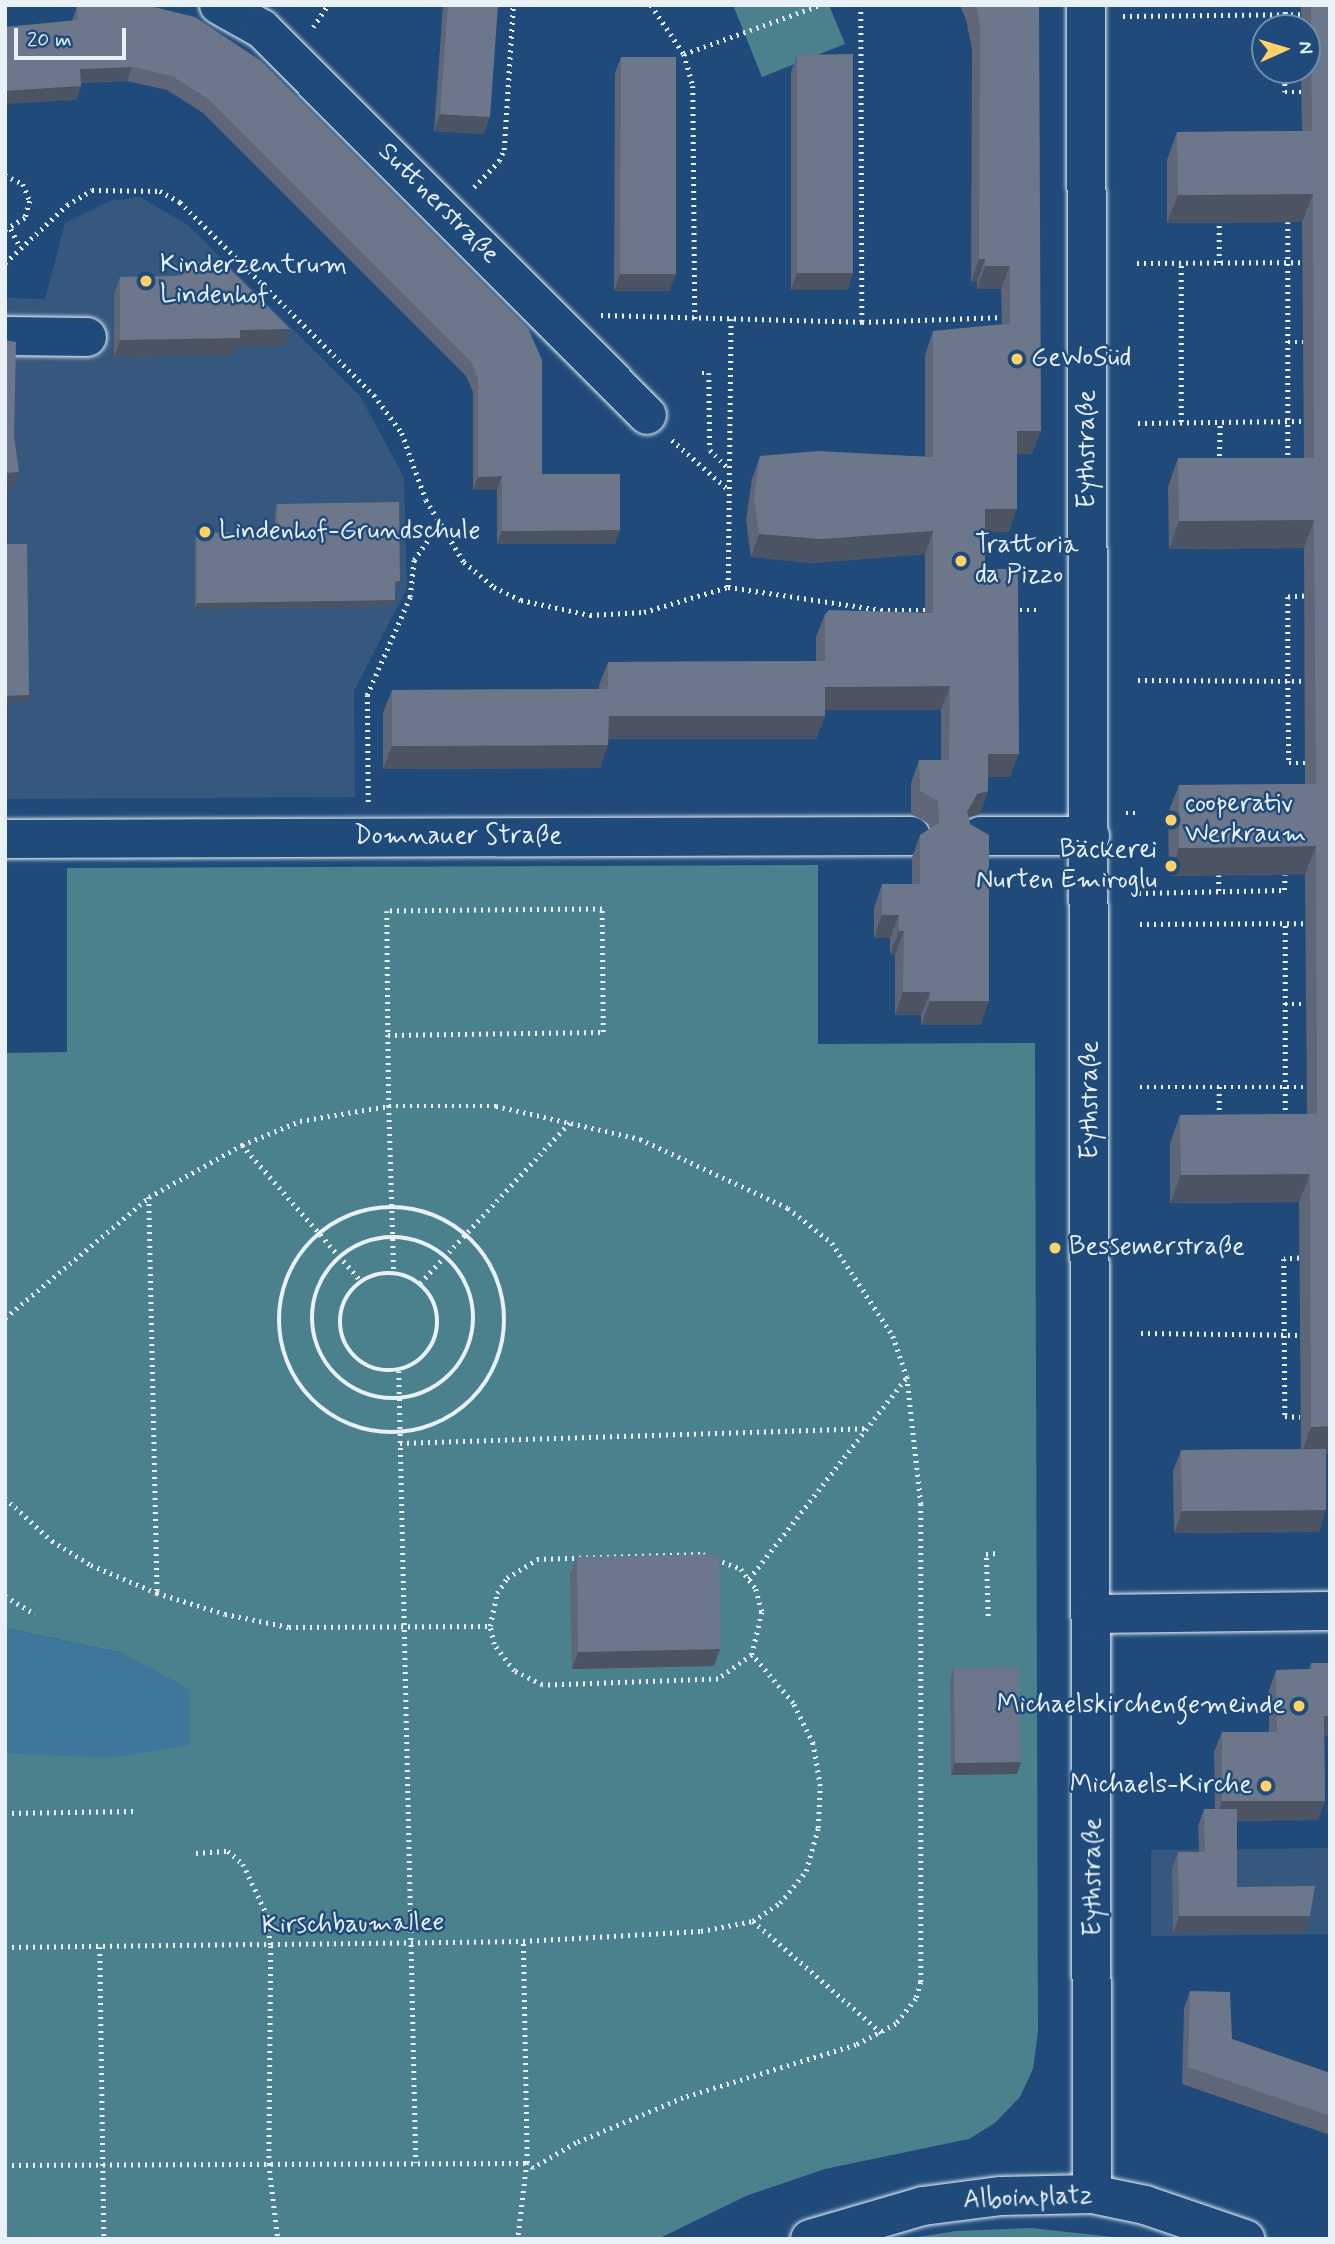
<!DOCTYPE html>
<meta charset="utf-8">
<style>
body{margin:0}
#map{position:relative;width:1335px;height:2244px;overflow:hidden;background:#1f4a7a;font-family:Mynerve,sans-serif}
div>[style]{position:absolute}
.built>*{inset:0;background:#36587f}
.green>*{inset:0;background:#4b808d}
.water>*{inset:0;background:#3f769b}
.path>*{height:4.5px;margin-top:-2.25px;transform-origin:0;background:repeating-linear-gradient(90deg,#e8f1f8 0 2px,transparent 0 7px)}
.path>.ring{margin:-2.25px;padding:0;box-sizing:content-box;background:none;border:4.5px solid #e8f1f8;border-radius:50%}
.roads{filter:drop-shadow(0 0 2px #e8f1f8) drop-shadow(0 0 2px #e8f1f8)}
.minor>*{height:38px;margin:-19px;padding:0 19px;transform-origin:19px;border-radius:19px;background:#1f4a7a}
.wall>*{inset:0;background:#5e6678}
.shaded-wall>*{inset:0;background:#4c5362}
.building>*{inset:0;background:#6d778c}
.dots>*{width:19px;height:19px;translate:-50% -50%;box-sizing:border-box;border:4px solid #1f4a7a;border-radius:50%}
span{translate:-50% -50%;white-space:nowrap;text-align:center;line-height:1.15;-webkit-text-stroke:5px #1f4a7a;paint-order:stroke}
.street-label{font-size:26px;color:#e8f1f8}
.poi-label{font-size:26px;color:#e8f1f8}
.left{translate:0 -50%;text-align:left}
.right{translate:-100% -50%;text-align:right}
.frame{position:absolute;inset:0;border:7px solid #e8f1f8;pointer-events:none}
.north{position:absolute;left:1251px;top:14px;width:70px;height:70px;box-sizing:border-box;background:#1f4a7a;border:2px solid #6f8dac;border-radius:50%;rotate:86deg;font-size:19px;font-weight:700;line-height:28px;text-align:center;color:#e8f1f8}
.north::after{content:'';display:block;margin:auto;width:24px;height:32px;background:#ffd166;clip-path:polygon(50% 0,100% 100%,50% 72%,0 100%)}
.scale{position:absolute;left:14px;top:28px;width:112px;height:32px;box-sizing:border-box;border:4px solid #e8f1f8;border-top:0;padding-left:9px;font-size:21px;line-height:24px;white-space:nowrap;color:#e8f1f8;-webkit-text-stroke:5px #1f4a7a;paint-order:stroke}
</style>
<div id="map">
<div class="built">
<div style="clip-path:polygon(140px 197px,188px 225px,360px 396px,404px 477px,407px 588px,354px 691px,355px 797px,5px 799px,5px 298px,45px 299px,65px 223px,110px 201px)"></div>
<div style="clip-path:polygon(1330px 1848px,1330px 1934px,1151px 1936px,1151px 1850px)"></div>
</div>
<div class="green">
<div style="clip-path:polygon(733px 5px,829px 5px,845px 44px,762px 77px)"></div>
<div style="clip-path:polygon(818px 865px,818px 1044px,1035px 1043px,1038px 2032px,1033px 2069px,1020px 2097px,995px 2123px,969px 2139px,825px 2169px,746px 2196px,658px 2239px,5px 2239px,5px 1753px,22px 1751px,122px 1653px,5px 1628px,5px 1053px,67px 1052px,67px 868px)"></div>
<div style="clip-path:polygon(1031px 2228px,1132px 2239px,905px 2239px,956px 2231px)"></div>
</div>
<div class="water">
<div style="clip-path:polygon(5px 1628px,122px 1653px,189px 1689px,189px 1745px,108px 1758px,5px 1753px)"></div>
</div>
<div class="path">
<div style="left:651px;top:5px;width:59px;rotate:56deg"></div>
<div style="left:684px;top:54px;width:33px;rotate:74deg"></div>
<div style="left:693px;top:86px;width:233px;rotate:89.5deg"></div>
<div style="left:861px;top:5px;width:317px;rotate:89.8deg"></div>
<div style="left:1123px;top:16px;width:178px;rotate:-0.6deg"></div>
<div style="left:313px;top:27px;width:27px;rotate:-56deg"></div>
<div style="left:1285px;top:28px;width:23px;rotate:-90deg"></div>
<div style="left:684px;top:54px;width:145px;rotate:-19.8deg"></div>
<div style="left:1285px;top:70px;width:22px;rotate:90deg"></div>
<div style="left:1285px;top:92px;width:16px"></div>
<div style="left:5px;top:175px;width:20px;rotate:27deg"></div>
<div style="left:23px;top:184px;width:18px;rotate:68deg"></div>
<div style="left:30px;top:201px;width:18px;rotate:106deg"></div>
<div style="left:25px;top:218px;width:23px;rotate:149deg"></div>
<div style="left:474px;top:187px;width:36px;rotate:-46deg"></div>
<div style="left:499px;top:161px;width:12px;rotate:-66deg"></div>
<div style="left:504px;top:150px;width:145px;rotate:-86.4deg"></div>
<div style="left:1288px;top:222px;width:241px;rotate:90deg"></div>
<div style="left:11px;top:229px;width:18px;rotate:63deg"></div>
<div style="left:5px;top:263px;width:85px;rotate:-43.1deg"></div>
<div style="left:67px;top:205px;width:29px;rotate:-31deg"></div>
<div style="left:92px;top:190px;width:68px;rotate:0.8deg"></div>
<div style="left:160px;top:191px;width:23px;rotate:29deg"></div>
<div style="left:180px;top:202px;width:274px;rotate:44.9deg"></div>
<div style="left:374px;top:395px;width:47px;rotate:53.6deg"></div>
<div style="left:402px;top:433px;width:71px;rotate:70.3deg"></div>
<div style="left:426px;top:500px;width:73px;rotate:58.5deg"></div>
<div style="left:464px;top:562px;width:39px;rotate:40deg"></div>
<div style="left:494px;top:587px;width:30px;rotate:26deg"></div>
<div style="left:521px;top:600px;width:71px;rotate:12.3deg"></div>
<div style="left:590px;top:615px;width:54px;rotate:-3.2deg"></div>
<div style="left:644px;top:612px;width:88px;rotate:-16.6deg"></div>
<div style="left:728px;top:587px;width:155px;rotate:8.5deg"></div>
<div style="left:881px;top:610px;width:49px"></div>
<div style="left:1137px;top:263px;width:166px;rotate:-0.3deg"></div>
<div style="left:1219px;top:263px;width:40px;rotate:-90deg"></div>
<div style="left:601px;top:315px;width:261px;rotate:1.5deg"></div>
<div style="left:862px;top:322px;width:143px;rotate:-2deg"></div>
<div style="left:1288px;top:342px;width:15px"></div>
<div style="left:702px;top:373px;width:7px"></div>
<div style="left:709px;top:373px;width:77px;rotate:89.3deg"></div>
<div style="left:710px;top:450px;width:27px;rotate:45deg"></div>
<div style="left:1181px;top:422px;width:159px;rotate:-90deg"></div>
<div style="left:1138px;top:423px;width:165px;rotate:-0.7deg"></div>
<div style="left:672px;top:440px;width:76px;rotate:41.3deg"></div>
<div style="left:1219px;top:463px;width:41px;rotate:-88.6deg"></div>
<div style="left:728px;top:587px;width:268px;rotate:-89.4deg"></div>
<div style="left:1304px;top:596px;width:16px;rotate:176deg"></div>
<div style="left:1288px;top:597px;width:84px;rotate:90deg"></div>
<div style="left:1288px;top:681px;width:82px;rotate:89.3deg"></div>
<div style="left:1289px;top:763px;width:16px"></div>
<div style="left:1013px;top:610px;width:27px"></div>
<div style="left:1138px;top:680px;width:166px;rotate:0.3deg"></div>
<div style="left:368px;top:802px;width:107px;rotate:-90.5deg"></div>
<div style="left:367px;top:695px;width:107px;rotate:-66.3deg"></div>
<div style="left:410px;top:597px;width:37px;rotate:-84deg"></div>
<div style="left:414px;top:560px;width:45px;rotate:-54.9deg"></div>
<div style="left:1126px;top:813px;width:13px"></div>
<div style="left:1219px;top:875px;width:17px;rotate:90deg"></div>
<div style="left:1139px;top:893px;width:145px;rotate:-1.2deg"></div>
<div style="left:1284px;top:890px;width:15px;rotate:-86deg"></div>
<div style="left:1140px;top:924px;width:166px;rotate:-0.3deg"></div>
<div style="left:1285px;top:1004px;width:21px"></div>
<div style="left:388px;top:1035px;width:215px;rotate:-0.8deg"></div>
<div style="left:603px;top:1032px;width:123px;rotate:-90.5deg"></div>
<div style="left:602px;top:909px;width:215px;rotate:179.5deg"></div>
<div style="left:387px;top:911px;width:124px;rotate:89.5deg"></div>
<div style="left:388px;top:1035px;width:71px;rotate:89.2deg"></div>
<div style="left:389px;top:1106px;width:166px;rotate:88.3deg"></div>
<div style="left:1140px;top:1087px;width:167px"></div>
<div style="left:1219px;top:1117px;width:31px;rotate:-90deg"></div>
<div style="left:1285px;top:1117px;width:194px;rotate:-90deg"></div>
<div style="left:242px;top:1145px;width:181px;rotate:48.8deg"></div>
<div style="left:149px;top:1197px;width:396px;rotate:88.8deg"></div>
<div class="ring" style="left:279px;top:1207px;width:221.5px;height:221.5px"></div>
<div class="ring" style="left:312px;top:1237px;width:157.5px;height:157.5px"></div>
<div style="left:1299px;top:1258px;width:15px;rotate:176deg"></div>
<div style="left:1284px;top:1259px;width:157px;rotate:89.6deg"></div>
<div style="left:1285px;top:1416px;width:15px;rotate:4deg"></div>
<div class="ring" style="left:340px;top:1273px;width:93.5px;height:93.5px"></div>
<div style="left:420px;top:1283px;width:219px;rotate:-47deg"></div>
<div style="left:5px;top:1318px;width:188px;rotate:-40deg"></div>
<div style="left:149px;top:1197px;width:107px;rotate:-29.2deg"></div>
<div style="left:242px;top:1145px;width:63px;rotate:-22.5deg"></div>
<div style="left:300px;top:1121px;width:90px;rotate:-9.6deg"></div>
<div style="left:389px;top:1106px;width:107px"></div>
<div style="left:496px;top:1106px;width:148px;rotate:12.9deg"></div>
<div style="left:640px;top:1139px;width:163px;rotate:25deg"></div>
<div style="left:788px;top:1208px;width:56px;rotate:38.5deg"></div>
<div style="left:832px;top:1243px;width:111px;rotate:56.7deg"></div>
<div style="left:893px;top:1336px;width:43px;rotate:71.1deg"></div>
<div style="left:907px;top:1377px;width:128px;rotate:83.7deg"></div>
<div style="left:921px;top:1504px;width:478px;rotate:90deg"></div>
<div style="left:921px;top:1982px;width:18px;rotate:106deg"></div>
<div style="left:916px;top:1999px;width:32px;rotate:129deg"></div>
<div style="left:896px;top:2024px;width:45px;rotate:152.3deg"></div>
<div style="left:856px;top:2045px;width:181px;rotate:163deg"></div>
<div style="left:683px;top:2098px;width:116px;rotate:157.2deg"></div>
<div style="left:576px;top:2143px;width:50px;rotate:149.8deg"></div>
<div style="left:533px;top:2168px;width:8px;rotate:-140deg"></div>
<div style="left:527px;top:2163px;width:77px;rotate:96.8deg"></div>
<div style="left:1141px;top:1333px;width:158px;rotate:0.7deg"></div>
<div style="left:399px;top:1371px;width:792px;rotate:88.77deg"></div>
<div style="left:400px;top:1443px;width:467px;rotate:-1.8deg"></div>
<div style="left:5px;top:1498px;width:64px;rotate:42.5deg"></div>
<div style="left:52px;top:1541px;width:46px;rotate:31.6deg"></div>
<div style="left:91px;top:1565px;width:72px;rotate:23deg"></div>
<div style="left:157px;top:1593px;width:71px;rotate:17.2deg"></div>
<div style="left:225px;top:1614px;width:65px;rotate:11.5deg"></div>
<div style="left:289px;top:1627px;width:201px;rotate:-0.3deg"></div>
<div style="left:703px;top:1554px;width:41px;rotate:21.5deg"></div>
<div style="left:741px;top:1569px;width:25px;rotate:53deg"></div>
<div style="left:756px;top:1589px;width:24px;rotate:75deg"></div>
<div style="left:762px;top:1612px;width:44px;rotate:103.1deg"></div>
<div style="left:752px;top:1655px;width:42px;rotate:144.8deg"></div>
<div style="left:718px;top:1679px;width:176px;rotate:178deg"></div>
<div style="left:542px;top:1685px;width:31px;rotate:-153deg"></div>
<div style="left:514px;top:1671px;width:34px;rotate:-127deg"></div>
<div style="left:494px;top:1644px;width:18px;rotate:-103deg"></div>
<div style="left:490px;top:1626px;width:34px;rotate:-78deg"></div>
<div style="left:497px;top:1593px;width:18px;rotate:-56deg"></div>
<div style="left:507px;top:1578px;width:36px;rotate:-32deg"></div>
<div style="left:537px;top:1559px;width:166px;rotate:-1.7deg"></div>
<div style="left:749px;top:1579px;width:255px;rotate:-52deg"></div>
<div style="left:5px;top:1596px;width:35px;rotate:31deg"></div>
<div style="left:988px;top:1616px;width:62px;rotate:-91.8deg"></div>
<div style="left:986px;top:1554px;width:11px;rotate:-5deg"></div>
<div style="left:5px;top:1813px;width:131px;rotate:-0.9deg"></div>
<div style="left:196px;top:1853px;width:32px;rotate:-4deg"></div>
<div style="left:228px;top:1851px;width:20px;rotate:41deg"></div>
<div style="left:243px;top:1864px;width:56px;rotate:64.8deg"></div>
<div style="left:267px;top:1915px;width:31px;rotate:83deg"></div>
<div style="left:271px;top:1946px;width:218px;rotate:90.5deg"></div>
<div style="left:269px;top:2164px;width:76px;rotate:83.2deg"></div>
<div style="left:753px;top:1921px;width:171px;rotate:41deg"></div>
<div style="left:5px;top:1947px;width:518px;rotate:-0.66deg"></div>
<div style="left:523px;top:1941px;width:178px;rotate:-3.2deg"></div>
<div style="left:701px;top:1931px;width:53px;rotate:-10.9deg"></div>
<div style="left:753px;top:1921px;width:32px;rotate:-34deg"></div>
<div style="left:780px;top:1903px;width:41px;rotate:-50.9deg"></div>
<div style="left:806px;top:1871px;width:45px;rotate:-74.4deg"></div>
<div style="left:818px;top:1828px;width:42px;rotate:-87.3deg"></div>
<div style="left:820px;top:1786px;width:43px;rotate:-99.5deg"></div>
<div style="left:813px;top:1744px;width:46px;rotate:-116deg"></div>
<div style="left:793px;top:1703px;width:63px;rotate:-130.5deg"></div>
<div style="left:100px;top:1947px;width:292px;rotate:89.2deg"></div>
<div style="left:5px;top:2165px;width:522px;rotate:-0.22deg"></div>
<div style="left:527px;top:2163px;width:222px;rotate:-91deg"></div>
</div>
<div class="roads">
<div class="minor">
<div style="left:219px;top:5px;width:49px;rotate:29.2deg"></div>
<div style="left:262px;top:29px;width:545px;rotate:45.07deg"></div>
<div style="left:1086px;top:5px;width:2189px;rotate:89.84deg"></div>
<div style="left:5px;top:336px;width:82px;rotate:0.7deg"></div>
<div style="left:980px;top:836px;width:110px"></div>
<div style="left:5px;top:839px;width:906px;rotate:-0.19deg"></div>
<div style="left:1093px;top:1614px;width:237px;rotate:-0.7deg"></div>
<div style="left:810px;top:2239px;width:118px;rotate:-16.3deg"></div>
<div style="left:923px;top:2206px;width:79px;rotate:-7.3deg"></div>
<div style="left:1001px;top:2196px;width:91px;rotate:-1.3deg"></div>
<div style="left:1092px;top:2194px;width:54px;rotate:11.7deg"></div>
<div style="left:1145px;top:2205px;width:106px;rotate:18.8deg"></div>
</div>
</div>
<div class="wall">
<div style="clip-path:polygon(101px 5px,528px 328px,542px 474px,615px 544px,497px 544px,497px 490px,473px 490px,473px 392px,466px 376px,203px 113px,167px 90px,127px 81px,81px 83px,81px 86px,76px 100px,72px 21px,77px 6px)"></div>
<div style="clip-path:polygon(443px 5px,498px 5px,484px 134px,434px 131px)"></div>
<div style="clip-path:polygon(960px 5px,1039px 5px,1032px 454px,1017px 454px,1009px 532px,985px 532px,985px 569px,1010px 777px,988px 777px,988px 791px,980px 814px,969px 817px,981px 1025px,921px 1025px,921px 1015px,895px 1015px,895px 955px,890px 954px,890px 938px,874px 938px,874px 908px,882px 884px,912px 884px,912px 858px,920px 835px,930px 829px,929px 824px,911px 814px,911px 783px,919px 760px,941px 760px,941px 710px,825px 710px,825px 716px,816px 739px,608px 739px,600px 768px,383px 769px,383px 713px,392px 690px,599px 689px,599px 685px,608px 662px,816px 661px,816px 637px,825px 614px,925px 613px,925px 554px,813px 563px,751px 557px,746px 520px,752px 479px,760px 456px,925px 457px,925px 355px,933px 331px,1002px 324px,1001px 289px,977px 289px,977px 282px,971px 282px,972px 49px,966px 20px)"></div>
<div style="clip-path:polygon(1301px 5px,1330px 5px,1330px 1454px,1326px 1454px,1319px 1532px,1174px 1533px,1173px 1471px,1181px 1450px,1301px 1449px,1299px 1202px,1170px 1203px,1170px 1143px,1180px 1115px,1307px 1114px,1305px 874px,1169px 876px,1168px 813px,1179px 785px,1305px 784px,1304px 548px,1169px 549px,1168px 487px,1178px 458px,1304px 458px,1302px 222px,1167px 223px,1167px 160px,1177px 132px,1302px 131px,1301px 70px,1307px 70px,1307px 28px,1301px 28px)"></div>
<div style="clip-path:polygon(797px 55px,853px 273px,847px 290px,791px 290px,791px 72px)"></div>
<div style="clip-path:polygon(621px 57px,676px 274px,669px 291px,614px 291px,615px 73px)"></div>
<div style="clip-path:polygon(183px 262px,290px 329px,284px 346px,237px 346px,234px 355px,114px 357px,114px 294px,120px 277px,177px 276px)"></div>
<div style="clip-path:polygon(277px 504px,398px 587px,395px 588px,393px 606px,195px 609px,195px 539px,197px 533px,275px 532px,275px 510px)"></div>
<div style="clip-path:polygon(577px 1557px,720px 1649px,714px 1666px,572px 1669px,570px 1574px)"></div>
<div style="clip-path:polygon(1311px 1663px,1330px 1736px,1324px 1736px,1325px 1801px,1318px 1820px,1237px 1821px,1237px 1887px,1310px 1916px,1304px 1933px,1173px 1933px,1172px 1869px,1178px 1852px,1199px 1852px,1198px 1826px,1204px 1809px,1215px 1809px,1214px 1752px,1222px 1732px,1269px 1732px,1269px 1690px,1276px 1670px,1309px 1669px)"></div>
<div style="clip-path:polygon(954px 1668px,1017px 1774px,951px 1775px,950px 1679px)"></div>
<div style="clip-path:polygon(1190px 1991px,1232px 2039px,1330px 2073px,1330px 2135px,1182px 2084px,1184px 2008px)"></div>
</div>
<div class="shaded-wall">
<div style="clip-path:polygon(132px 67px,127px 81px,75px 83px,80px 69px)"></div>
<div style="clip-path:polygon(81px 86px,76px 100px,5px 104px,5px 91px)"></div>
<div style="clip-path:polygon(440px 114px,490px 117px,484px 134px,434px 131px)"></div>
<div style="clip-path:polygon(1313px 194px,1302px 222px,1167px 223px,1178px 195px)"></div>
<div style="clip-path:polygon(979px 259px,985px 259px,977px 282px,971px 282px)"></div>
<div style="clip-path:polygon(985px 266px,1010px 266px,1001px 289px,977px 289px)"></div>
<div style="clip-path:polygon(797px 273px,853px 273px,847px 290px,791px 290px)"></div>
<div style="clip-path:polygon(620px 274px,676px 274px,669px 291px,614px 291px)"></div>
<div style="clip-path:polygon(290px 329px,284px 346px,237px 346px,234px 355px,114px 357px,120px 340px,240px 330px)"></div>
<div style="clip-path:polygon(1017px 431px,1041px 431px,1032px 454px,1009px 454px)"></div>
<div style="clip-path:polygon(19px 472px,13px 489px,5px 489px,5px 473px)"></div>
<div style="clip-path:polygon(502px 476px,497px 490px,473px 490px,478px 477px)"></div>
<div style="clip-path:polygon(985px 509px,1017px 509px,1009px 532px,976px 533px)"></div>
<div style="clip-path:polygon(1314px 520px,1304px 548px,1169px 549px,1179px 521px)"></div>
<div style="clip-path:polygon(620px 530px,615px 544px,497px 544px,502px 531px)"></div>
<div style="clip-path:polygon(933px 531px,925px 554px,813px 563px,751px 557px,759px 534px)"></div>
<div style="clip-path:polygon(400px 581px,398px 587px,393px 588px,395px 582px)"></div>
<div style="clip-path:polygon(395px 600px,393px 606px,195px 609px,197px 603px)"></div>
<div style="clip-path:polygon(950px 686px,941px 710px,817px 710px,825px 687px)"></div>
<div style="clip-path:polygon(29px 695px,27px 701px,5px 702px,5px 696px)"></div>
<div style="clip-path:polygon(609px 716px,825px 716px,816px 739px,600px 739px)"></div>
<div style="clip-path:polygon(608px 745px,600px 768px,383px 769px,392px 746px)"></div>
<div style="clip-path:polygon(988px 754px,1019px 754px,1010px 777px,979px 777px)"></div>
<div style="clip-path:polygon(988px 791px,980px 814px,969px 817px,967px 812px,977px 794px)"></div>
<div style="clip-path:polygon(1316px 846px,1305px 874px,1169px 876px,1179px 848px)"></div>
<div style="clip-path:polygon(882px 915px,899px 915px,890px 938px,874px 938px)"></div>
<div style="clip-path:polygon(899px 931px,904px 931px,895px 955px,890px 954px)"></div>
<div style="clip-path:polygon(903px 992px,930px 992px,921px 1015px,895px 1015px)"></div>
<div style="clip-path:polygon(930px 1001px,989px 1001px,981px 1025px,921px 1025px)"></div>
<div style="clip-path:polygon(1310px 1174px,1299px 1202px,1170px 1203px,1181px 1175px)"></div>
<div style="clip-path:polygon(1330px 1426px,1330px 1454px,1301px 1455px,1311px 1427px)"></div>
<div style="clip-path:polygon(1326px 1510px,1319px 1532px,1174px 1533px,1182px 1511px)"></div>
<div style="clip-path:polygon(720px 1649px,714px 1666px,572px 1669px,578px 1652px)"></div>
<div style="clip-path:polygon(1324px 1716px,1330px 1716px,1330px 1736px,1317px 1736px)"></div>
<div style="clip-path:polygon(1021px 1762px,1017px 1774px,951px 1775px,955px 1763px)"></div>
<div style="clip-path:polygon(1222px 1801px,1325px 1801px,1318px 1820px,1215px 1821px)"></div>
<div style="clip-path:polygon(1179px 1916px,1310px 1916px,1304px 1933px,1173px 1933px)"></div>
</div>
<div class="building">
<div style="clip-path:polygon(101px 5px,146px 5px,195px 17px,261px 61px,528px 328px,542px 360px,542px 474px,620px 474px,620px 530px,502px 531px,502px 476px,478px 477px,478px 378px,471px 362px,208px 99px,172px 76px,132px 67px,80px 69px,81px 86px,5px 91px,5px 27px,78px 20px,77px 6px)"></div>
<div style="clip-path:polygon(448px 5px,498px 5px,490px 117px,440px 114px)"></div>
<div style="clip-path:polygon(976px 5px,1039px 5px,1041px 431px,1017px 431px,1017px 509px,985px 509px,985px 569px,1018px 569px,1019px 754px,988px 754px,988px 791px,977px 794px,967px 812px,970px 824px,989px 835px,989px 1001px,930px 1001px,930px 992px,903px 992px,904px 931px,899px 931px,899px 915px,882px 915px,882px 884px,920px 884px,920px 835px,939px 823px,938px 801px,920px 791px,919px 760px,949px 760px,950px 686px,825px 687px,825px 716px,609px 716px,608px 745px,392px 746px,392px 690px,608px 689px,608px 662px,825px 661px,825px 614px,829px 610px,933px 613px,933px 531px,821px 539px,759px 534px,754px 497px,760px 456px,818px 451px,933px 457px,933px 331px,1010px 324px,1010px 266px,985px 266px,985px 259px,979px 259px,980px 26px)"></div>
<div style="clip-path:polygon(1311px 5px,1330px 5px,1330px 1426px,1311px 1427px,1310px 1174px,1181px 1175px,1180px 1115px,1317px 1114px,1316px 846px,1179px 848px,1179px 785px,1316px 784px,1314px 520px,1179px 521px,1178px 458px,1314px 458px,1313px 194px,1178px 195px,1177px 132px,1312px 131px)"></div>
<div style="clip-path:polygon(853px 54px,853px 273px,797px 273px,797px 55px)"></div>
<div style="clip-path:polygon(621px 57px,676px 57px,676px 274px,620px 274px)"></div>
<div style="clip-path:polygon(222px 261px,290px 329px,240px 330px,240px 338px,120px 340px,120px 277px,183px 276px,183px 262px)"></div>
<div style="clip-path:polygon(5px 340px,16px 342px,14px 436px,19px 472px,5px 473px)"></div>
<div style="clip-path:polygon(399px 502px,400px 581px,395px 582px,395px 600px,197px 603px,197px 533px,277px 532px,277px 504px)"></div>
<div style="clip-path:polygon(5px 544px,27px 544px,29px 695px,5px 696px)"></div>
<div style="clip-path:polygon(1326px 1449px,1326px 1510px,1182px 1511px,1181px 1450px)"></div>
<div style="clip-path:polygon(719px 1554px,720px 1649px,578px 1652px,577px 1557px)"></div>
<div style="clip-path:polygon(1311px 1663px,1330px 1663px,1330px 1716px,1324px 1716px,1325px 1801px,1222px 1801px,1222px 1732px,1277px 1732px,1276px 1670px,1312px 1669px)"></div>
<div style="clip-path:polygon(1019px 1667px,1021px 1762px,955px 1763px,954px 1668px)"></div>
<div style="clip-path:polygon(1204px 1809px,1237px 1809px,1237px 1887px,1315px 1886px,1310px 1916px,1179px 1916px,1178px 1852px,1205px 1852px)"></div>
<div style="clip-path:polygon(1190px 1991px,1230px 1992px,1232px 2039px,1330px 2073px,1330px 2116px,1188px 2067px)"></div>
</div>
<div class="dots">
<div style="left:146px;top:281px;background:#ffd166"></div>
<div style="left:1017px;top:359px;background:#ffd166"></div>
<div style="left:205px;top:532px;background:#ffd166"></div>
<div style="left:961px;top:561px;background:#ffd166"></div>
<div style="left:1171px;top:820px;background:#ffd166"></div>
<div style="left:1171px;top:866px;background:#ffd166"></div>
<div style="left:1055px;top:1248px;background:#ffd166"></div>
<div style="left:1299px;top:1706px;background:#ffd166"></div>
<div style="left:1266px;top:1786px;background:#ffd166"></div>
</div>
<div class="street-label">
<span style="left:438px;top:204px;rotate:45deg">Suttnerstraße</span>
<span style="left:1088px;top:449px;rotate:-90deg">Eythstraße</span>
<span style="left:458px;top:837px">Domnauer Straße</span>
<span style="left:1091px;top:1100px;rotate:-90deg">Eythstraße</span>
<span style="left:1094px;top:1877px;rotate:-90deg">Eythstraße</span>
<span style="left:353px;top:1925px;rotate:-1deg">Kirschbaumallee</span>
<span style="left:1028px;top:2199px;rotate:-2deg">Alboinplatz</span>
</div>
<div class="poi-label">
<span class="left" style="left:160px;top:281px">Kinderzentrum<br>Lindenhof</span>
<span class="left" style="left:1031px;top:359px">GeWoSüd</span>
<span class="left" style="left:219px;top:532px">Lindenhof-Grundschule</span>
<span class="left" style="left:975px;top:561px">Trattoria<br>da Pizzo</span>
<span class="left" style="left:1185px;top:820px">cooperativ<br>Werkraum</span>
<span class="right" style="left:1157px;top:866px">Bäckerei<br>Nurten Emiroglu</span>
<span class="left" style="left:1069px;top:1248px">Bessemerstraße</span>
<span class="right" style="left:1285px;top:1706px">Michaelskirchengemeinde</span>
<span class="right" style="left:1252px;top:1786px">Michaels-Kirche</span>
</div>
<div class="frame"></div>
<div class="north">N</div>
<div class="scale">20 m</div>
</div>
